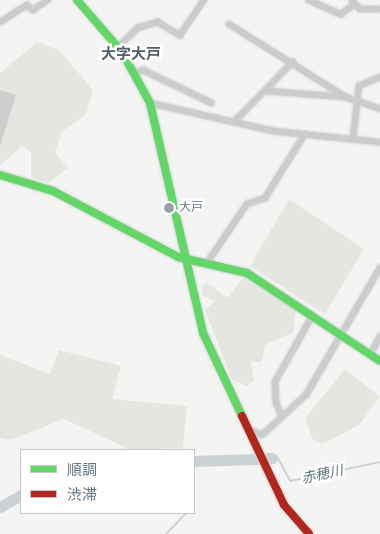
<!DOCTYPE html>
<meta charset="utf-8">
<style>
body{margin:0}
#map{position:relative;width:380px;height:534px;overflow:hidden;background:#f4f4f2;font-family:"Public Sans","Noto Sans JP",sans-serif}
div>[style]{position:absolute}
.green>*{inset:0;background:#e4e7e0}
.stream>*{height:2px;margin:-1px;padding:0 1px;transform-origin:1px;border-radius:1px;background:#cbd2d5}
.river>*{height:11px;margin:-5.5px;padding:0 5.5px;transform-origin:5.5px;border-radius:5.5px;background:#cbd2d5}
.building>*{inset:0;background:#cccecd}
.roads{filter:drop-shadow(0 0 1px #d0d2d2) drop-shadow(0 0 1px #d0d2d2)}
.street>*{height:5.5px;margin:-2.75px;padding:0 2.75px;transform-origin:2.75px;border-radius:2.75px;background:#cbcdcd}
.fast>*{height:8px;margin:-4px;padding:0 4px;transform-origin:4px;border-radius:4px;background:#63d668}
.jam>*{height:8px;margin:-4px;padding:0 4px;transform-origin:4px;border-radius:4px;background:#b3261e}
.dots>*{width:14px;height:14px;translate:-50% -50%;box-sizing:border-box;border:2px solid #fff;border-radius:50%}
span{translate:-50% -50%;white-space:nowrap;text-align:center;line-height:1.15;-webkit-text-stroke:5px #fff;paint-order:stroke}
.poi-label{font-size:12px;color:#647582}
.left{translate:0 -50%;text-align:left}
.water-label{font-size:14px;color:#5f777f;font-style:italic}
.quarter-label{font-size:15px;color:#525e67;font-weight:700}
.legend{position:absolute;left:20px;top:449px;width:175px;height:65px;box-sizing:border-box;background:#fff;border:1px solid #c1c8cd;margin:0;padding:6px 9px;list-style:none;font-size:15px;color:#647582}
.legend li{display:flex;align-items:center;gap:10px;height:25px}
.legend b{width:25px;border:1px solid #c1c8cd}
</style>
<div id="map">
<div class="green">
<div style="clip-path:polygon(37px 42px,59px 50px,93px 90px,86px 114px,62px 132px,55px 152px,68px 168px,48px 183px,31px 177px,31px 152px,22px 146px,0 165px,0 73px)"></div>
<div style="clip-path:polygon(289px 199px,364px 249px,325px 314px,250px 266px)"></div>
<div style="clip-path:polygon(244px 277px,296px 311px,293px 333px,265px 345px,262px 362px,251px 362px,254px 381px,247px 386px,232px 380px,205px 310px,215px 301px,202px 295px,202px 286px,207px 283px,227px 298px)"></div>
<div style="clip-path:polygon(59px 350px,121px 366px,112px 399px,187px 406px,183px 448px,131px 450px,64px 419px,11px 440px,0 438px,0 355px,50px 374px)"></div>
<div style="clip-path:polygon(345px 369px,380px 397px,359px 425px,323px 444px,313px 440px,305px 418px)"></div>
</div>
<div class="stream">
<div style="left:278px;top:458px;width:26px;rotate:62deg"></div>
<div style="left:290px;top:481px;width:92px;rotate:-11.9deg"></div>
<div style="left:166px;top:534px;width:29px;rotate:-46deg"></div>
</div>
<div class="river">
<div style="left:267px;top:458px;width:5px"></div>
<div style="left:194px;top:461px;width:63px;rotate:-1.8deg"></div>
<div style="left:0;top:507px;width:24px;rotate:-30deg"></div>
</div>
<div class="building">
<div style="clip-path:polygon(0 90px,16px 95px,1px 143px,0 143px)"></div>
</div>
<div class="roads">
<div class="street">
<div style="left:309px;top:0;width:35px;rotate:24deg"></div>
<div style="left:341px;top:14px;width:16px;rotate:-35deg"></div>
<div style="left:352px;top:0;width:12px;rotate:48deg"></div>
<div style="left:360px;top:9px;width:20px"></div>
<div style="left:0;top:22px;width:32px;rotate:-32deg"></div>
<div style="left:27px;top:5px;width:8px;rotate:40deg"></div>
<div style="left:33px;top:10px;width:18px;rotate:-34deg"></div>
<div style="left:229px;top:24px;width:138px;rotate:32deg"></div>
<div style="left:346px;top:97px;width:36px;rotate:19deg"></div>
<div style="left:118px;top:47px;width:28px;rotate:-44deg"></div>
<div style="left:138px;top:28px;width:21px;rotate:-17deg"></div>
<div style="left:158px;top:22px;width:26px;rotate:31deg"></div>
<div style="left:180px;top:35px;width:42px;rotate:-55.6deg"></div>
<div style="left:136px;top:73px;width:8px;rotate:-23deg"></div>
<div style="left:143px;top:70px;width:76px;rotate:25.6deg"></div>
<div style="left:266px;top:91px;width:80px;rotate:4.3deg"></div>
<div style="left:150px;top:103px;width:126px;rotate:12.8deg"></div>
<div style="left:273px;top:131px;width:108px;rotate:5.9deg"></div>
<div style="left:234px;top:122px;width:84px;rotate:-45.5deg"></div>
<div style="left:353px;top:139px;width:53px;rotate:-83.5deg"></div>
<div style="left:359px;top:86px;width:23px;rotate:-23deg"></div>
<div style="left:207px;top:263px;width:71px;rotate:-55.9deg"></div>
<div style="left:247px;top:204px;width:19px;rotate:-18deg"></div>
<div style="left:265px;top:198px;width:75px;rotate:-58deg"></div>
<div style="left:370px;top:355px;width:21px;rotate:-61deg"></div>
<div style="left:282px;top:417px;width:15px;rotate:-113deg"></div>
<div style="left:276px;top:403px;width:21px;rotate:-93deg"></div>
<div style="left:275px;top:382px;width:73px;rotate:-60.6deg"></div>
<div style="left:248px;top:429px;width:15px;rotate:23deg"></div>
<div style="left:262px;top:435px;width:59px;rotate:-42.3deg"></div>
<div style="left:306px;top:395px;width:147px;rotate:-59.8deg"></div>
</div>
<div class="fast">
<div style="left:77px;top:0;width:69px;rotate:49.1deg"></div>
<div style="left:122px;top:52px;width:58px;rotate:61.2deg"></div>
<div style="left:150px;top:103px;width:236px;rotate:77deg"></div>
<div style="left:203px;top:333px;width:92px;rotate:64.8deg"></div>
<div style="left:0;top:175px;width:55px;rotate:16.8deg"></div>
<div style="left:53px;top:191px;width:141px;rotate:27.8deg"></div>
<div style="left:178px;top:257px;width:71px;rotate:13.1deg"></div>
<div style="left:247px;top:273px;width:159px;rotate:33.5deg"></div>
</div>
<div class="jam">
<div style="left:242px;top:416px;width:98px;rotate:64.7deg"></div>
<div style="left:284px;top:505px;width:38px;rotate:49deg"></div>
</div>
</div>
<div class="dots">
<div style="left:169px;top:208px;background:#96a1a9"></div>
</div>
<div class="poi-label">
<span class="left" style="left:179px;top:208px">大戸</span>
</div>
<div class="water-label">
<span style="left:322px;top:474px;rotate:-12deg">赤穂川</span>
</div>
<div class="quarter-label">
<span style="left:131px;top:54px">大字大戸</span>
</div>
<ul class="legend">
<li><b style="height:6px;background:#63d668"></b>順調</li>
<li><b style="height:6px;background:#b3261e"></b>渋滞</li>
</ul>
</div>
